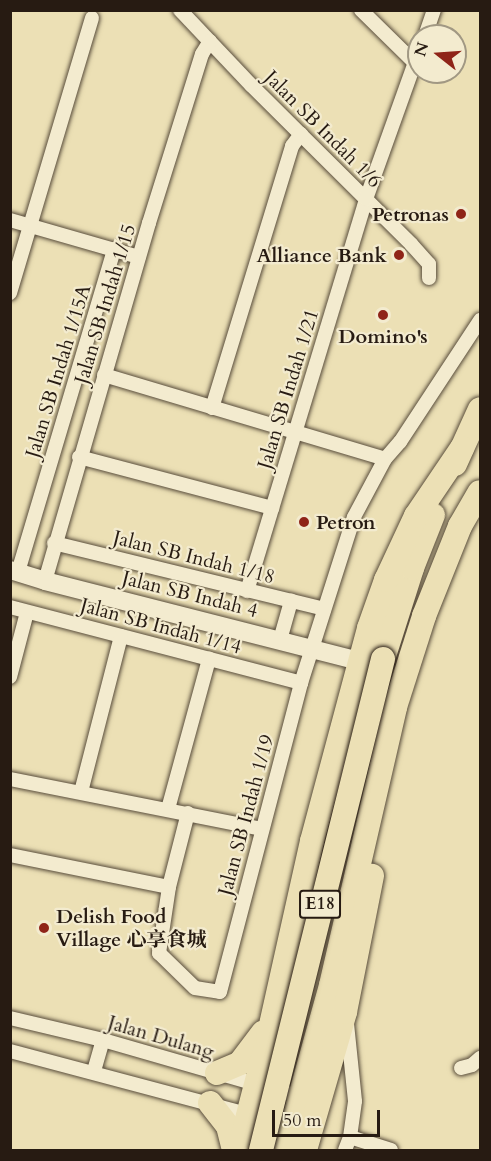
<!DOCTYPE html>
<meta charset="utf-8">
<style>
body{margin:0}
#map{position:relative;width:491px;height:1161px;overflow:hidden;background:#ece0b5;font-family:Cardo,"Noto Serif SC",serif}
div>[style]{position:absolute}
.roads{filter:drop-shadow(0 0 2px #584c3b) drop-shadow(0 0 2px #584c3b)}
.street>*{height:14px;margin:-7px;padding:0 7px;transform-origin:7px;border-radius:7px;background:#f3ebcf}
.secondary>*{height:18px;margin:-9px;padding:0 9px;transform-origin:9px;border-radius:9px;background:#f3ebcf}
.highway>*{height:24px;margin:-12px;padding:0 12px;transform-origin:12px;border-radius:12px;background:#ece0b5}
.bridges{filter:drop-shadow(0 0 2px #271b12) drop-shadow(0 0 2px #271b12)}
.highway-bridge>*{height:24px;margin:-12px;padding:0 12px;transform-origin:12px;border-radius:12px;background:#ece0b5}
.dots>*{width:16px;height:16px;translate:-50% -50%;box-sizing:border-box;border:3px solid #f3ebcf;border-radius:50%}
span{translate:-50% -50%;white-space:nowrap;text-align:center;line-height:1.15;-webkit-text-stroke:4.5px #f3ebcf;paint-order:stroke}
.shield-label span{padding:2px 4px;background:#f3ebcf;border:2px solid;border-radius:4px;-webkit-text-stroke-width:0}
.shield-label{font-size:18px;color:#271b12;font-weight:700}
.street-label{font-size:20px;color:#271b12}
.poi-label{font-size:20px;color:#271b12;font-weight:700}
.right{translate:-100% -50%;text-align:right}
.left{translate:0 -50%;text-align:left}
.frame{position:absolute;inset:0;border:12px solid #271b12;pointer-events:none}
.north{position:absolute;left:407px;top:24px;width:60px;height:60px;box-sizing:border-box;background:#f3ebcf;border:2px solid #a19883;border-radius:50%;rotate:287deg;font-size:16px;font-weight:700;line-height:24px;text-align:center;color:#271b12}
.north::after{content:'';display:block;margin:auto;width:21px;height:27px;background:#8f2418;clip-path:polygon(50% 0,100% 100%,50% 72%,0 100%)}
.scale{position:absolute;left:272px;top:1110px;width:108px;height:27px;box-sizing:border-box;border:3px solid #271b12;border-top:0;padding-left:8px;font-size:18px;line-height:21px;white-space:nowrap;color:#271b12;-webkit-text-stroke:4px #f3ebcf;paint-order:stroke}
</style>
<div id="map">
<div class="roads">
<div class="street">
<div style="left:180px;top:10px;width:103px;rotate:46.6deg"></div>
<div style="left:251px;top:85px;width:226px;rotate:44.8deg"></div>
<div style="left:411px;top:244px;width:27px;rotate:48deg"></div>
<div style="left:429px;top:264px;width:14px;rotate:90deg"></div>
<div style="left:361px;top:10px;width:76px;rotate:44.5deg"></div>
<div style="left:425px;top:36px;width:28px;rotate:-71deg"></div>
<div style="left:10px;top:220px;width:134px;rotate:16deg"></div>
<div style="left:10px;top:293px;width:287px;rotate:-73.4deg"></div>
<div style="left:104px;top:375px;width:293px;rotate:16.6deg"></div>
<div style="left:212px;top:408px;width:274px;rotate:-73deg"></div>
<div style="left:292px;top:146px;width:15px;rotate:-53deg"></div>
<div style="left:79px;top:457px;width:200px;rotate:14.8deg"></div>
<div style="left:54px;top:543px;width:278px;rotate:13.7deg"></div>
<div style="left:18px;top:572px;width:337px;rotate:-73.4deg"></div>
<div style="left:45px;top:581px;width:373px;rotate:-73.8deg"></div>
<div style="left:149px;top:223px;width:177px;rotate:-72.6deg"></div>
<div style="left:202px;top:54px;width:15px;rotate:-58deg"></div>
<div style="left:247px;top:591px;width:410px;rotate:-73.1deg"></div>
<div style="left:366px;top:199px;width:157px;rotate:-70.3deg"></div>
<div style="left:10px;top:607px;width:301px;rotate:14.6deg"></div>
<div style="left:280px;top:640px;width:41px;rotate:-74.2deg"></div>
<div style="left:10px;top:677px;width:67px;rotate:-75.3deg"></div>
<div style="left:10px;top:779px;width:257px;rotate:11.2deg"></div>
<div style="left:81px;top:792px;width:161px;rotate:-75.6deg"></div>
<div style="left:168px;top:809px;width:156px;rotate:-74.7deg"></div>
<div style="left:188px;top:813px;width:76px;rotate:104.4deg"></div>
<div style="left:169px;top:887px;width:67px;rotate:98.6deg"></div>
<div style="left:159px;top:953px;width:50px;rotate:44.2deg"></div>
<div style="left:195px;top:988px;width:25px;rotate:9deg"></div>
<div style="left:220px;top:992px;width:319px;rotate:-75.3deg"></div>
<div style="left:301px;top:683px;width:174px;rotate:-72.3deg"></div>
<div style="left:354px;top:517px;width:66px;rotate:-61.9deg"></div>
<div style="left:385px;top:459px;width:23px;rotate:-49deg"></div>
<div style="left:400px;top:442px;width:146px;rotate:-56.7deg"></div>
<div style="left:10px;top:855px;width:162px;rotate:11.4deg"></div>
<div style="left:10px;top:1018px;width:96px;rotate:13.3deg"></div>
<div style="left:103px;top:1040px;width:205px;rotate:16.1deg"></div>
<div style="left:10px;top:1051px;width:253px;rotate:14.9deg"></div>
<div style="left:461px;top:1068px;width:11px;rotate:-15deg"></div>
<div style="left:472px;top:1065px;width:11px;rotate:-41deg"></div>
<div style="left:94px;top:1071px;width:32px;rotate:-74deg"></div>
<div style="left:350px;top:1137px;width:43px;rotate:17.6deg"></div>
<div style="left:345px;top:1150px;width:14px;rotate:-69deg"></div>
<div style="left:350px;top:1137px;width:36px;rotate:-82deg"></div>
<div style="left:355px;top:1101px;width:78px;rotate:-95.9deg"></div>
</div>
<div class="secondary">
<div style="left:10px;top:570px;width:37px;rotate:17deg"></div>
<div style="left:45px;top:581px;width:323px;rotate:14.3deg"></div>
</div>
<div class="highway">
<div style="left:455px;top:464px;width:60px;rotate:-65.6deg"></div>
<div style="left:383px;top:659px;width:96px;rotate:-72.3deg"></div>
<div style="left:412px;top:568px;width:57px;rotate:-68.4deg"></div>
<div style="left:217px;top:1073px;width:25px;rotate:-23deg"></div>
<div style="left:240px;top:1063px;width:38px;rotate:-53deg"></div>
<div style="left:210px;top:1103px;width:29px;rotate:52deg"></div>
<div style="left:228px;top:1126px;width:25px;rotate:76deg"></div>
<div style="left:239px;top:1150px;width:116px;rotate:-75.5deg"></div>
<div style="left:268px;top:1038px;width:202px;rotate:-77.4deg"></div>
<div style="left:312px;top:841px;width:220px;rotate:-75deg"></div>
<div style="left:369px;top:628px;width:51px;rotate:-70.5deg"></div>
<div style="left:386px;top:580px;width:71px;rotate:-64.9deg"></div>
<div style="left:416px;top:516px;width:82px;rotate:-55.9deg"></div>
<div style="left:285px;top:1150px;width:171px;rotate:-74.4deg"></div>
<div style="left:331px;top:985px;width:285px;rotate:-77deg"></div>
<div style="left:395px;top:707px;width:96px;rotate:-72.3deg"></div>
<div style="left:424px;top:616px;width:97px;rotate:-68.2deg"></div>
<div style="left:460px;top:526px;width:39px;rotate:-60deg"></div>
<div style="left:305px;top:1150px;width:144px;rotate:-73.8deg"></div>
<div style="left:345px;top:1012px;width:139px;rotate:-78.8deg"></div>
</div>
</div>
<div class="bridges">
<div class="highway-bridge">
<div style="left:261px;top:1150px;width:506px;rotate:-76.05deg"></div>
</div>
</div>
<div class="dots">
<div style="left:461px;top:214px;background:#8f2418"></div>
<div style="left:399px;top:255px;background:#8f2418"></div>
<div style="left:383px;top:315px;background:#8f2418"></div>
<div style="left:304px;top:522px;background:#8f2418"></div>
<div style="left:44px;top:928px;background:#8f2418"></div>
</div>
<div class="shield-label">
<span style="left:320px;top:904px">E18</span>
</div>
<div class="street-label">
<span style="left:323px;top:129px;rotate:45deg">Jalan SB Indah 1/6</span>
<span style="left:105px;top:304px;rotate:-73deg">Jalan SB Indah 1/15</span>
<span style="left:58px;top:371px;rotate:-73deg">Jalan SB Indah 1/15A</span>
<span style="left:288px;top:389px;rotate:-73deg">Jalan SB Indah 1/21</span>
<span style="left:194px;top:557px;rotate:14deg">Jalan SB Indah 1/18</span>
<span style="left:190px;top:594px;rotate:14deg">Jalan SB Indah 4</span>
<span style="left:161px;top:626px;rotate:15deg">Jalan SB Indah 1/14</span>
<span style="left:246px;top:815px;rotate:-75deg">Jalan SB Indah 1/19</span>
<span style="left:161px;top:1037px;rotate:16deg">Jalan Dulang</span>
</div>
<div class="poi-label">
<span class="right" style="left:449px;top:214px">Petronas</span>
<span class="right" style="left:387px;top:255px">Alliance Bank</span>
<span style="left:383px;top:336px">Domino's</span>
<span class="left" style="left:316px;top:522px">Petron</span>
<span class="left" style="left:56px;top:928px">Delish Food<br>Village 心享食城</span>
</div>
<div class="frame"></div>
<div class="north">N</div>
<div class="scale">50 m</div>
</div>
